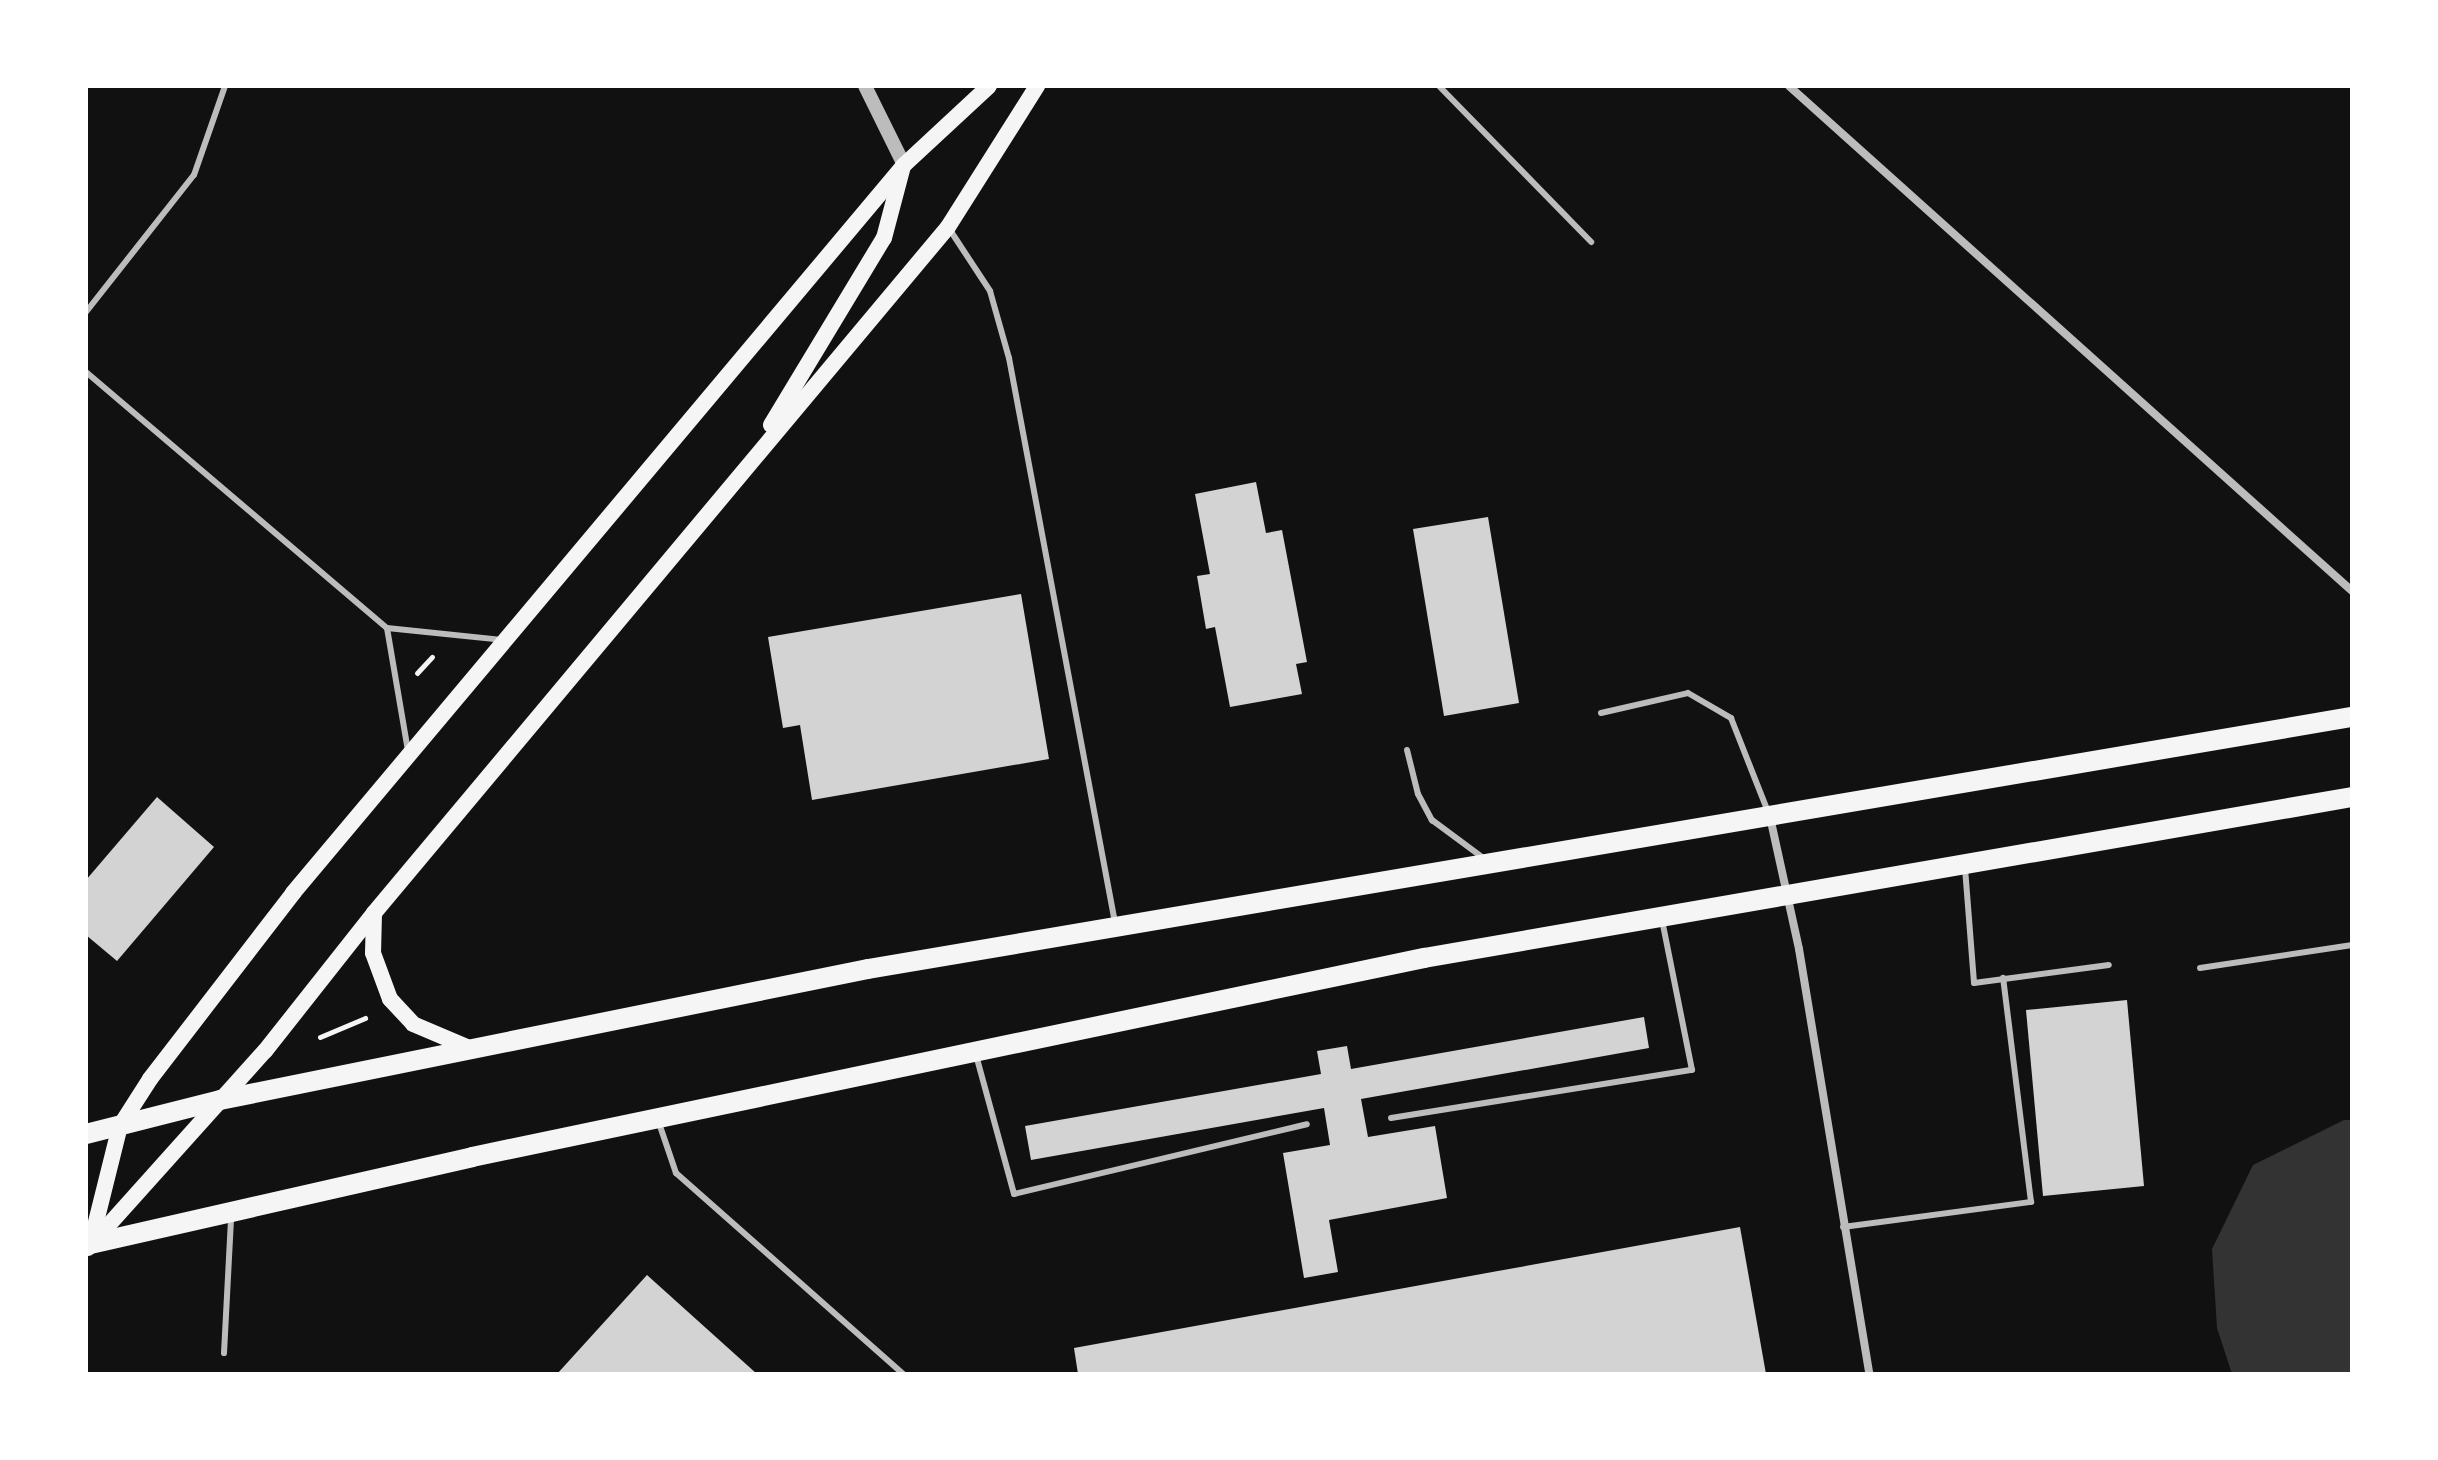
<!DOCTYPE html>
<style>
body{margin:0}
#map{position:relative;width:2438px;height:1460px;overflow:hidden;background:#111;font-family:Figtree,sans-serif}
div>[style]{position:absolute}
.water>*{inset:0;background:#333}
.building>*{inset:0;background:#d3d3d3}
.path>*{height:5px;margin:-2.5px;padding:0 2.5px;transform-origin:2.5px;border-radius:2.5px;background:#f5f5f5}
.service>*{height:6px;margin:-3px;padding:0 3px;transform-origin:3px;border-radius:3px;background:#bcbcbc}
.minor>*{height:8px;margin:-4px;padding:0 4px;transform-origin:4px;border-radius:4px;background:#bcbcbc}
.tertiary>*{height:14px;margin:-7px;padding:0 7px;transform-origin:7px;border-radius:7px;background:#bcbcbc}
.secondary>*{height:16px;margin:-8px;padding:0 8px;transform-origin:8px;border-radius:8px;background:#f5f5f5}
.primary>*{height:20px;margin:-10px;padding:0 10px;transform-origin:10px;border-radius:10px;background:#f5f5f5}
span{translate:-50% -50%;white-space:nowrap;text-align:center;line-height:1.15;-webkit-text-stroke:7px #fff;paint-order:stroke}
.frame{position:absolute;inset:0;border:88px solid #fff;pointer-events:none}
</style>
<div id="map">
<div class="water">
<div style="clip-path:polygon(2344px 1120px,2352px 1120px,2352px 1374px,2232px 1374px,2217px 1328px,2212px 1249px,2253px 1165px)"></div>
</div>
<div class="building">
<div style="clip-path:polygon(1256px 482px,1266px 533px,1282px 530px,1307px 662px,1296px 664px,1302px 694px,1230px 707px,1215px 627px,1206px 629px,1197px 576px,1210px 574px,1195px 494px)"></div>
<div style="clip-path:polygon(1488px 517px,1519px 703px,1444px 716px,1413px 529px)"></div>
<div style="clip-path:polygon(1021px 594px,1049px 759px,812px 800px,800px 725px,783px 728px,768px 637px)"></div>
<div style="clip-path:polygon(157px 797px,214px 847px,117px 961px,86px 935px,86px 880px)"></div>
<div style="clip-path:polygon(2127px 1000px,2144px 1186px,2043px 1196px,2026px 1010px)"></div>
<div style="clip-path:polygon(1644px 1017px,1649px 1048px,1361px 1099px,1368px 1137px,1435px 1126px,1447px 1198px,1329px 1220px,1338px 1272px,1304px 1278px,1283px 1153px,1330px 1145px,1324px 1108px,1031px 1160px,1025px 1126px,1321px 1074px,1317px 1051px,1347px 1046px,1351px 1069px)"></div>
<div style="clip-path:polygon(1740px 1227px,1766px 1374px,1078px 1374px,1074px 1348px)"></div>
<div style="clip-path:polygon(647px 1275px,757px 1374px,557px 1374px)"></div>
</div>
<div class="path">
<div style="left:417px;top:673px;width:22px;rotate:-47deg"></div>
<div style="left:320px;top:1037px;width:49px;rotate:-22.9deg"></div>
</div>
<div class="service">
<div style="left:1439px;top:86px;width:218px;rotate:45.7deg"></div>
<div style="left:950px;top:230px;width:73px;rotate:56.7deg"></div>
<div style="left:990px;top:291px;width:70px;rotate:74.2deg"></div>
<div style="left:1009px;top:358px;width:575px;rotate:79.37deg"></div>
<div style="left:86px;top:312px;width:174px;rotate:-51.8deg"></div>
<div style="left:194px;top:175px;width:94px;rotate:-70.8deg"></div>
<div style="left:86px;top:372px;width:395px;rotate:40.4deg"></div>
<div style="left:387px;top:628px;width:118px;rotate:5.9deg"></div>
<div style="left:387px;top:628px;width:125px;rotate:80.3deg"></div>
<div style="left:1601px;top:713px;width:89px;rotate:-12.9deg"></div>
<div style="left:1688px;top:693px;width:50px;rotate:30.2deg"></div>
<div style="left:1731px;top:718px;width:101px;rotate:68.5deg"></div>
<div style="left:1407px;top:750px;width:45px;rotate:76deg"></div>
<div style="left:1418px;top:794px;width:30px;rotate:62deg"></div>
<div style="left:1432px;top:820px;width:67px;rotate:36.5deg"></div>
<div style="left:1965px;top:868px;width:115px;rotate:85.5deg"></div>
<div style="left:1974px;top:983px;width:136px;rotate:-7.6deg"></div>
<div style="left:2200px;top:968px;width:154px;rotate:-8.6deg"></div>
<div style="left:976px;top:1055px;width:144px;rotate:74.7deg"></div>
<div style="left:1014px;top:1194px;width:301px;rotate:-13.4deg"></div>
<div style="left:1391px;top:1118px;width:305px;rotate:-9.1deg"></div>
<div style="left:1692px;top:1070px;width:153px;rotate:-101.3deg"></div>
<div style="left:659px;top:1123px;width:53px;rotate:71.2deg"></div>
<div style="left:676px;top:1173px;width:303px;rotate:41.5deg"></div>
<div style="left:1843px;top:1227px;width:190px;rotate:-7.6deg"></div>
<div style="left:2031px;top:1202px;width:226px;rotate:-97.1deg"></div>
<div style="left:224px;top:1353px;width:135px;rotate:-87deg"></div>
</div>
<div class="minor">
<div style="left:1789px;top:86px;width:756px;rotate:41.89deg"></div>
<div style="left:1770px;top:817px;width:135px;rotate:77.6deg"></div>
<div style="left:1799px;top:949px;width:431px;rotate:80.6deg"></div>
</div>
<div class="tertiary">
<div style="left:865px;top:86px;width:88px;rotate:63.7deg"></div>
</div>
<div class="secondary">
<div style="left:771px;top:425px;width:218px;rotate:-58.9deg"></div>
<div style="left:884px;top:238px;width:74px;rotate:-75.2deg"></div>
<div style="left:374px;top:913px;width:40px;rotate:91.4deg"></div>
<div style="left:373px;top:953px;width:49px;rotate:69.7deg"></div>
<div style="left:390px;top:999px;width:34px;rotate:47deg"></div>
<div style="left:413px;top:1024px;width:64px;rotate:23deg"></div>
<div style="left:91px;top:1242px;width:120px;rotate:-76deg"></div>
<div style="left:120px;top:1126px;width:56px;rotate:-57.4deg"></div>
<div style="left:150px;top:1079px;width:235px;rotate:-52.4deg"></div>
<div style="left:293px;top:893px;width:950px;rotate:-49.99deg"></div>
<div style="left:904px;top:165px;width:116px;rotate:-42.9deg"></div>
<div style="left:88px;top:1248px;width:265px;rotate:-48.1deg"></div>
<div style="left:265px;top:1051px;width:176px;rotate:-51.7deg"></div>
<div style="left:374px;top:913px;width:894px;rotate:-50.08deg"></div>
<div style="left:948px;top:227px;width:167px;rotate:-57.7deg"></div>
</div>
<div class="primary">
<div style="left:86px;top:1134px;width:138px;rotate:-14.2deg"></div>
<div style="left:220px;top:1100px;width:661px;rotate:-11.43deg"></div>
<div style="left:868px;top:969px;width:1505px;rotate:-9.64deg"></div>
<div style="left:86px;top:1245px;width:396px;rotate:-12.8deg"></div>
<div style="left:472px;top:1157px;width:973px;rotate:-11.81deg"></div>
<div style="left:1424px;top:958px;width:942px;rotate:-9.84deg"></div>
</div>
<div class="frame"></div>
</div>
